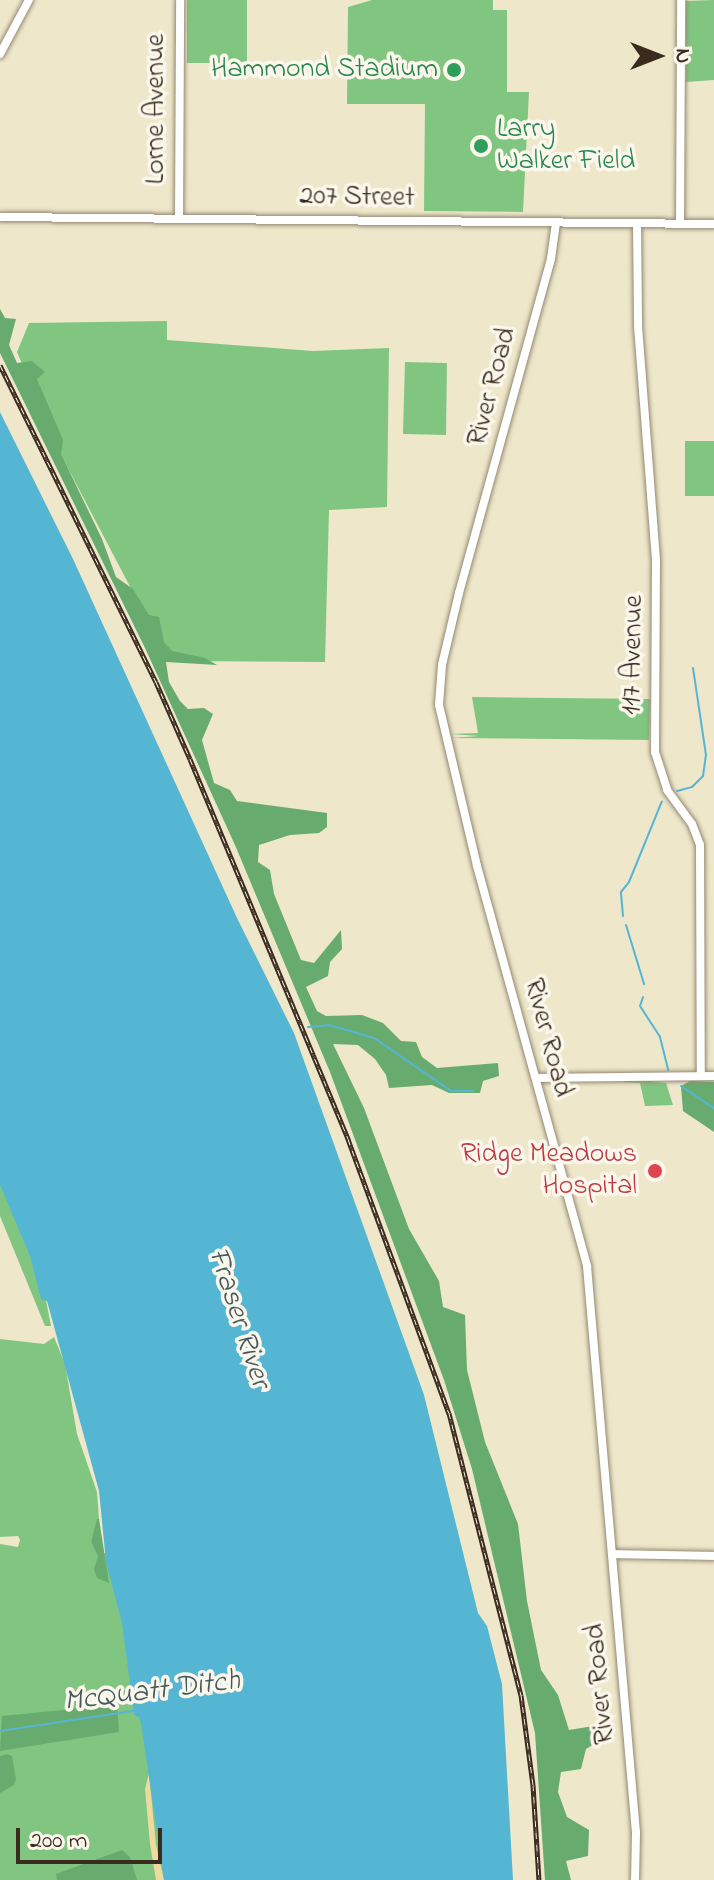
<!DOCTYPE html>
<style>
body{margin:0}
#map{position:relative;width:714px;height:1880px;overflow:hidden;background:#eee7ca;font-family:"Indie Flower",sans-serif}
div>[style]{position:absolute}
.green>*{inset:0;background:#80c681}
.forest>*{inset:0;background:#68ab6f}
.sand>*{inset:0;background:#eeda9e}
.water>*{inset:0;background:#55b6d4}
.stream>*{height:2px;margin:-1px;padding:0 1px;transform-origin:1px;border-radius:1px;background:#55b6d4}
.roads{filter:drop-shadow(0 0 2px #948874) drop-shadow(0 0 2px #948874)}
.secondary>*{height:8px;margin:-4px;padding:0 4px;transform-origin:4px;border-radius:4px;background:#fff}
.rail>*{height:5px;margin-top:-2.5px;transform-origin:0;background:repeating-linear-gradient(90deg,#fbf7ec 0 6px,#3b2a1e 0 12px);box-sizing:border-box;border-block:2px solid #3b2a1e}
.dots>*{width:22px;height:22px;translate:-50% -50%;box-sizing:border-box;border:4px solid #fbf7ec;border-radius:50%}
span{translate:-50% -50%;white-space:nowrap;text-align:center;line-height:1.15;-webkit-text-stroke:7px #fbf7ec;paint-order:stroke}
.leisure-label{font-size:28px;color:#27864d}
.right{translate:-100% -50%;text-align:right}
.left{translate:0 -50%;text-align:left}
.street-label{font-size:28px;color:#3b2a1e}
.health-label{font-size:28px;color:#be3a42}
.water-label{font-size:30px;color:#445b5e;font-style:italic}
.north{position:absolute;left:618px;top:16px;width:80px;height:80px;-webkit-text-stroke:6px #fbf7ec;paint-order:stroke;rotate:90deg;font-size:22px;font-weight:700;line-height:32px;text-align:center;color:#3b2a1e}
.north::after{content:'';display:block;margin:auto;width:28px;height:36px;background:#3b2a1e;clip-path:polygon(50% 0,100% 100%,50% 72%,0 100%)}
.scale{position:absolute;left:16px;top:1828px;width:146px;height:36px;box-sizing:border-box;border:4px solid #3b2a1e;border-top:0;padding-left:10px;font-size:24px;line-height:28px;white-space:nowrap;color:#3b2a1e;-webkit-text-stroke:6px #fbf7ec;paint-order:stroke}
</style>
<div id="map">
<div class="green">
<div style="clip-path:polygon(187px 0,247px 0,247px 63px,187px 63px)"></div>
<div style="clip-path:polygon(372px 0,493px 0,493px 10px,507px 10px,507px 92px,529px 92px,523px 212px,424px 211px,425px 104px,347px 104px,348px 7px)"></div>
<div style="clip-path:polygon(714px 0,714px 80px,686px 82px,686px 1px)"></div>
<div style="clip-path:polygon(167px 321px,167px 340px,313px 351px,389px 348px,387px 507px,329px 510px,325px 662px,169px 661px,61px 455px,17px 352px,29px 323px)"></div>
<div style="clip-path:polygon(405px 362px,447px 363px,446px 435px,403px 434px)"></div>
<div style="clip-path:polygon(685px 441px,714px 441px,714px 496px,685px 496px)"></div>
<div style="clip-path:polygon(472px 697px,650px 699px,649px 740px,451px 738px,479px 736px,450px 734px,478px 733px)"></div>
<div style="clip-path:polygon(625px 1078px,666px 1083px,673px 1105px,645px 1106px,640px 1083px,623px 1082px)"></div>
<div style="clip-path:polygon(0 1171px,44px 1290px,51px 1326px,45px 1326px,0 1216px)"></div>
<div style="clip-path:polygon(54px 1337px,65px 1364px,77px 1434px,97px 1492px,99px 1519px,91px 1542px,97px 1553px,140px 1553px,190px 1880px,0 1880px,0 1544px,18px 1547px,20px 1540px,18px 1536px,0 1537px,0 1339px,44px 1344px)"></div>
</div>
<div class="forest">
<div style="clip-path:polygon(0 309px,5px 318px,16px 319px,9px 345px,17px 363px,32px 361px,45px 372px,37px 379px,63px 440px,61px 454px,102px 539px,116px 577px,133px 589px,149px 615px,159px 617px,164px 642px,172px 651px,205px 658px,217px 665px,166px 662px,169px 682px,180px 701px,188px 709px,204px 708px,213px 714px,202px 740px,214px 783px,230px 790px,237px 801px,327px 813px,327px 827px,319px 833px,290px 835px,259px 845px,258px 862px,270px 870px,274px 894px,301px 960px,314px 963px,341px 930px,342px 949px,330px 962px,328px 976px,306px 987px,317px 1011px,326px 1016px,362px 1015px,383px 1023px,401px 1041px,416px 1042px,422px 1057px,437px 1068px,498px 1063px,499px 1076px,483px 1081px,480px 1093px,449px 1093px,432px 1085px,389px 1088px,386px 1075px,375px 1059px,358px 1045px,333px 1044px,364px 1108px,409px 1229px,439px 1281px,443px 1307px,465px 1315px,467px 1370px,485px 1442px,518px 1524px,527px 1601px,541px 1670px,558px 1695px,569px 1730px,606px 1724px,604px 1738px,586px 1749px,581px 1769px,561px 1772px,558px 1792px,567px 1817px,589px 1830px,588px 1856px,566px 1861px,571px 1880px,545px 1880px,535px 1733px,472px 1469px,444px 1380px,330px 1072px,235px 845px,145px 648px,0 353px)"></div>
<div style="clip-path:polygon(690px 1081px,714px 1082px,714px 1132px,683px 1111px,681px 1086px)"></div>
<div style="clip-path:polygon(97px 1519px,99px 1519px,109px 1583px,97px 1578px,94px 1569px,98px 1556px,91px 1542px)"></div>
<div style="clip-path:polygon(96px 1702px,117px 1704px,119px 1732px,0 1751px,2px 1716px,73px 1709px)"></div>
<div style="clip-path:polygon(7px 1754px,12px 1756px,16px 1779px,14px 1785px,0 1793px,0 1756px)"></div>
<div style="clip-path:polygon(122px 1850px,130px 1857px,137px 1880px,57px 1880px,56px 1874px)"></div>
</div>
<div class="sand">
<div style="clip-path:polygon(149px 1773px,156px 1845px,164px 1880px,156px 1880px,150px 1844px,145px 1789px)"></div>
</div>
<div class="water">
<div style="clip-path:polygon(0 412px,73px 559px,237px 918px,294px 1033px,424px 1395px,478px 1613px,487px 1626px,502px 1684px,513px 1880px,164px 1880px,141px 1723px,139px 1717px,134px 1715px,122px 1623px,106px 1562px,99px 1491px,47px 1301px,41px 1299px,30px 1256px,0 1185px)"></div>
</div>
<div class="stream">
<div style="left:677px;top:791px;width:16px;rotate:-15deg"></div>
<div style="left:692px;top:787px;width:16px;rotate:-45deg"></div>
<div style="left:703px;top:776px;width:21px;rotate:-82deg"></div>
<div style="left:706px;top:755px;width:88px;rotate:-98.5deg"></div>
<div style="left:623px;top:916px;width:24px;rotate:-95deg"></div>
<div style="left:621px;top:892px;width:13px;rotate:-51deg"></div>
<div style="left:629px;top:882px;width:87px;rotate:-67.8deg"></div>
<div style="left:626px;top:925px;width:62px;rotate:73deg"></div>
<div style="left:643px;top:997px;width:9px;rotate:108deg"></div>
<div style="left:640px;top:1006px;width:37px;rotate:57deg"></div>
<div style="left:660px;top:1037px;width:34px;rotate:76deg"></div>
<div style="left:308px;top:1027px;width:21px;rotate:-5deg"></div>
<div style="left:329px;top:1025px;width:47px;rotate:16.1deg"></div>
<div style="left:374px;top:1038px;width:93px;rotate:34.5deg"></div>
<div style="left:451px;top:1091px;width:22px"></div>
<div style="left:681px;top:1086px;width:40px;rotate:34deg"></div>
<div style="left:0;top:1731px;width:134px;rotate:-8.6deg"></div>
</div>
<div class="roads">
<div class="secondary">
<div style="left:0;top:54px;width:61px;rotate:-61.8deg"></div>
<div style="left:0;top:217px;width:714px;rotate:0.56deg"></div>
<div style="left:179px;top:219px;width:219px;rotate:-89.7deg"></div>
<div style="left:556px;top:223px;width:36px;rotate:98deg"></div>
<div style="left:551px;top:259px;width:346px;rotate:105.4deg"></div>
<div style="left:459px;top:593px;width:74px;rotate:103.3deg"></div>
<div style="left:442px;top:665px;width:40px;rotate:94.3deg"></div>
<div style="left:439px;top:705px;width:165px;rotate:76.7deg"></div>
<div style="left:477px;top:866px;width:415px;rotate:74.6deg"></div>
<div style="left:587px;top:1266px;width:569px;rotate:85.06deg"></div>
<div style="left:636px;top:1833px;width:47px;rotate:91.2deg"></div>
<div style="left:637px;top:223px;width:103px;rotate:89.4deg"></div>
<div style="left:638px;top:326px;width:236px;rotate:85.6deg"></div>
<div style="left:656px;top:561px;width:191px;rotate:90.3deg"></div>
<div style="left:655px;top:752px;width:40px;rotate:72deg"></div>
<div style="left:667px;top:790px;width:42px;rotate:53.7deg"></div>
<div style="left:692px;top:824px;width:22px;rotate:69deg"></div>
<div style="left:700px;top:845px;width:231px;rotate:89.8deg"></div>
<div style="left:680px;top:224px;width:224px;rotate:-89.7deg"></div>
<div style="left:536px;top:1078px;width:178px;rotate:-0.6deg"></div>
<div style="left:612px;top:1554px;width:102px;rotate:1.1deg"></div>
</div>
</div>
<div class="rail">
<div style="left:0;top:365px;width:353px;rotate:63.8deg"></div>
<div style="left:156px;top:682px;width:84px;rotate:66.2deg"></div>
<div style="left:190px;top:759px;width:412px;rotate:67.4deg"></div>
<div style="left:348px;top:1139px;width:292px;rotate:69.8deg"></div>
<div style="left:449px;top:1413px;width:291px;rotate:75.7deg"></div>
<div style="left:521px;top:1695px;width:91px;rotate:82.4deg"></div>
<div style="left:533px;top:1785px;width:95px;rotate:86.4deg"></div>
</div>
<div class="dots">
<div style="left:454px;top:70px;background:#2e9e5b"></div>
<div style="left:481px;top:146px;background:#2e9e5b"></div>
<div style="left:655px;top:1171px;background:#e0444e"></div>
</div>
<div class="leisure-label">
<span class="right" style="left:438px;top:70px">Hammond Stadium</span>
<span class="left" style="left:497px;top:146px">Larry<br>Walker Field</span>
</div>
<div class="street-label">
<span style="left:157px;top:109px;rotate:-90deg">Lorne Avenue</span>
<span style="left:357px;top:198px;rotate:1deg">207 Street</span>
<span style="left:493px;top:387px;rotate:-75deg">River Road</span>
<span style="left:634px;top:655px;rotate:-89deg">117 Avenue</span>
<span style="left:547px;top:1038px;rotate:75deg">River Road</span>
<span style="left:601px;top:1684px;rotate:-95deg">River Road</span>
</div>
<div class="health-label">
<span class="right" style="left:637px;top:1171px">Ridge Meadows<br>Hospital</span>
</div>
<div class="water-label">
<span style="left:238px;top:1318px;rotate:72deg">Fraser River</span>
<span style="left:152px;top:1692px;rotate:-7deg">McQuatt Ditch</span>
</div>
<div class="north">N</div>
<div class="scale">200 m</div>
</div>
